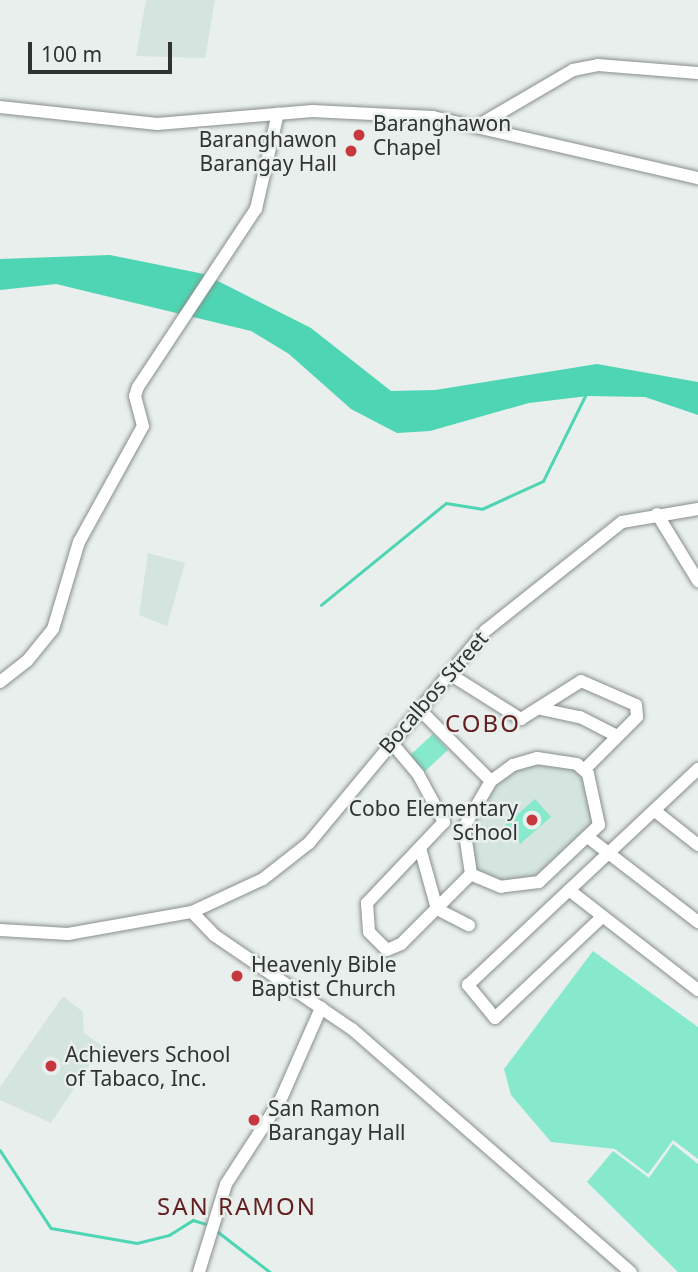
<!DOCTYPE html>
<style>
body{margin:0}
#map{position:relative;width:698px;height:1272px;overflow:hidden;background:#e8efed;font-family:"Noto Sans",sans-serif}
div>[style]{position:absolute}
.built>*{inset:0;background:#d4e4de}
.green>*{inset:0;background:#86e9cc}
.water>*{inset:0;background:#4ed5b3}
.stream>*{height:2.5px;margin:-1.25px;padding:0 1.25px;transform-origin:1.25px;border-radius:1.25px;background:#4ed5b3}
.roads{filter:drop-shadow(0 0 2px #888e8c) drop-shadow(0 0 2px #888e8c)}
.minor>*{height:12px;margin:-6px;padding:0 6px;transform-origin:6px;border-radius:6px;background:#fff}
.dots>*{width:19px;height:19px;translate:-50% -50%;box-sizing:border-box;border:4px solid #e8efed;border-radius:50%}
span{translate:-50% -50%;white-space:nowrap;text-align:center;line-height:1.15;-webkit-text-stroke:5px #e8efed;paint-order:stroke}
.poi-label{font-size:21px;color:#303332}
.left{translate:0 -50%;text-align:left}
.right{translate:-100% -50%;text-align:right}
.street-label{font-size:21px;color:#303332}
.quarter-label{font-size:24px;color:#631e1f;letter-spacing:2px}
.scale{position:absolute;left:28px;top:42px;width:144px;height:32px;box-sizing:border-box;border:4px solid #303332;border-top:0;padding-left:9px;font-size:21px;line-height:24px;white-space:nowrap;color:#303332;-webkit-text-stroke:5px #e8efed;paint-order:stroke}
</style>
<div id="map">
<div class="built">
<div style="clip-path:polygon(146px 0,215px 0,205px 58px,136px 56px)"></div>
<div style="clip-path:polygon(148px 553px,185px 563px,167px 626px,139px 615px)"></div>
<div style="clip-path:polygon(537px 762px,580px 769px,597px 816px,584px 839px,550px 869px,522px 883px,492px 882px,475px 872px,467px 825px,479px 799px,508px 771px)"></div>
<div style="clip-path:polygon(63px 996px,83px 1012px,84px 1033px,102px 1046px,51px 1123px,0 1100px,0 1087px)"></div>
</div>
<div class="green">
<div style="clip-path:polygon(433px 734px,448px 750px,422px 774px,407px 758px)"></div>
<div style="clip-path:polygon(535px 799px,551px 817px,520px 844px,504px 826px)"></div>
<div style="clip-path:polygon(593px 951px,698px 1027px,698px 1159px,673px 1140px,648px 1174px,615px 1149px,551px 1142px,511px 1095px,504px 1069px)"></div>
<div style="clip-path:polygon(673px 1144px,698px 1164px,698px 1272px,678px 1272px,587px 1182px,613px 1151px,649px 1178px)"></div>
</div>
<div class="water">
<div style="clip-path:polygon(110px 255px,204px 274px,311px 328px,391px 391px,435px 390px,597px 364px,698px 382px,698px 415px,645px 397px,588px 396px,529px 403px,430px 431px,397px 433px,351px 409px,289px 354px,251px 331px,56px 284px,0 290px,0 259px)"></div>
</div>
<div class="stream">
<div style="left:321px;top:605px;width:161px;rotate:-39.2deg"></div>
<div style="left:446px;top:503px;width:36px;rotate:9deg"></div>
<div style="left:482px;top:509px;width:67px;rotate:-24.7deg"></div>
<div style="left:543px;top:481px;width:95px;rotate:-63.7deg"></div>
<div style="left:0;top:1150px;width:93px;rotate:56.8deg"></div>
<div style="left:51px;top:1228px;width:87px;rotate:9.9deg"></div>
<div style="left:137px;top:1243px;width:33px;rotate:-14deg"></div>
<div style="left:169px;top:1235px;width:28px;rotate:-32deg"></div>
<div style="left:193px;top:1220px;width:17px;rotate:17deg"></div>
<div style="left:217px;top:1231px;width:67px;rotate:37.7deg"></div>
</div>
<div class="roads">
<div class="minor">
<div style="left:0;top:107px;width:158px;rotate:6.2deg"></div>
<div style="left:157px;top:124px;width:156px;rotate:-4.8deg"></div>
<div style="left:312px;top:111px;width:121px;rotate:2.8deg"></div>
<div style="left:433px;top:117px;width:272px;rotate:13deg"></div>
<div style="left:479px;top:125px;width:109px;rotate:-30.3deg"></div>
<div style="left:573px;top:70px;width:25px;rotate:-11deg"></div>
<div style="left:598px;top:65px;width:100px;rotate:4.6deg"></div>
<div style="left:657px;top:514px;width:79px;rotate:58.5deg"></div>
<div style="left:451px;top:675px;width:83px;rotate:32.2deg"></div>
<div style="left:521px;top:719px;width:71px;rotate:-32.3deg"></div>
<div style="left:581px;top:681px;width:60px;rotate:23.6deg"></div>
<div style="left:636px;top:705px;width:12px;rotate:85deg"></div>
<div style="left:637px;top:717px;width:75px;rotate:135deg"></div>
<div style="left:0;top:682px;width:34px;rotate:-38deg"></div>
<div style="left:27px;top:661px;width:41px;rotate:-50.9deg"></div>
<div style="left:53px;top:629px;width:91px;rotate:-73.4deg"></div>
<div style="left:79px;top:542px;width:132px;rotate:-61.1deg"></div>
<div style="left:143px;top:426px;width:31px;rotate:-105deg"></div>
<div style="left:135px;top:396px;width:9px;rotate:-72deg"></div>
<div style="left:138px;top:387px;width:214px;rotate:-56.5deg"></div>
<div style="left:256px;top:209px;width:98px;rotate:-77.1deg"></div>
<div style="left:541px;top:709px;width:40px;rotate:12deg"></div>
<div style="left:580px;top:717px;width:42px;rotate:27.2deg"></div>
<div style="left:420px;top:710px;width:100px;rotate:45deg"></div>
<div style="left:391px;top:742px;width:42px;rotate:49.8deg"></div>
<div style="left:418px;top:774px;width:55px;rotate:61.6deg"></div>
<div style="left:444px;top:822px;width:112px;rotate:133.5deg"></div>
<div style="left:367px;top:903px;width:29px;rotate:86deg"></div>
<div style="left:369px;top:932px;width:25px;rotate:45deg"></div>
<div style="left:387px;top:950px;width:15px;rotate:-23deg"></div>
<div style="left:401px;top:944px;width:99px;rotate:-45deg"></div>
<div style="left:471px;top:874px;width:48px;rotate:-98.5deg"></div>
<div style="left:464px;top:827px;width:53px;rotate:-59.6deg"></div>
<div style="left:491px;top:781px;width:27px;rotate:-36deg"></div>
<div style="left:513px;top:765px;width:25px;rotate:-16deg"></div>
<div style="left:537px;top:758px;width:40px;rotate:8.5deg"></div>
<div style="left:577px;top:764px;width:15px;rotate:42deg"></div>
<div style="left:588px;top:774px;width:52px;rotate:77.8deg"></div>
<div style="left:599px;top:825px;width:83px;rotate:136.5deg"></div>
<div style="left:539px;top:882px;width:38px;rotate:173deg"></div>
<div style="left:501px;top:887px;width:33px;rotate:-157deg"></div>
<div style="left:655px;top:811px;width:55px;rotate:38.3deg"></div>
<div style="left:589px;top:838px;width:138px;rotate:37.6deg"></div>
<div style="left:420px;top:848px;width:63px;rotate:74.4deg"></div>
<div style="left:437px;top:909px;width:36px;rotate:27deg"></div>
<div style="left:569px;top:890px;width:163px;rotate:37.8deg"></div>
<div style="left:192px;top:912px;width:32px;rotate:46deg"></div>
<div style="left:214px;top:935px;width:167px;rotate:34.3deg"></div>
<div style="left:352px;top:1029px;width:370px;rotate:41.1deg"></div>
<div style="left:602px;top:917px;width:147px;rotate:136.7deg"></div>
<div style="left:495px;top:1018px;width:43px;rotate:-129.3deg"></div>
<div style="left:468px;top:985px;width:316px;rotate:-43.2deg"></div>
<div style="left:0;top:930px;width:68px;rotate:3.4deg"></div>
<div style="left:68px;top:934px;width:126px;rotate:-10.1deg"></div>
<div style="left:192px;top:912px;width:78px;rotate:-24.9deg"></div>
<div style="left:263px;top:879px;width:58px;rotate:-38deg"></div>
<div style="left:309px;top:843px;width:276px;rotate:-50.3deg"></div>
<div style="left:485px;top:631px;width:175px;rotate:-38.5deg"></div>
<div style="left:622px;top:522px;width:77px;rotate:-9.7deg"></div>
<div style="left:199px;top:1272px;width:92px;rotate:-72.9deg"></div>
<div style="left:226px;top:1184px;width:99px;rotate:-57deg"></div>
<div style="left:280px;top:1101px;width:102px;rotate:-66.2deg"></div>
</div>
</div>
<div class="dots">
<div style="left:359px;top:135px;background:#c7373e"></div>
<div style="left:351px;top:151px;background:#c7373e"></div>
<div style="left:532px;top:820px;background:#c7373e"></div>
<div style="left:237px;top:976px;background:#c7373e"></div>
<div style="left:51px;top:1066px;background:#c7373e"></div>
<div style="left:254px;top:1120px;background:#c7373e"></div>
</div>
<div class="poi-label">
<span class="left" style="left:373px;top:135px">Baranghawon<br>Chapel</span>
<span class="right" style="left:337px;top:151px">Baranghawon<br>Barangay Hall</span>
<span class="right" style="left:518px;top:820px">Cobo Elementary<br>School</span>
<span class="left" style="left:251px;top:976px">Heavenly Bible<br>Baptist Church</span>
<span class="left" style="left:65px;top:1066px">Achievers School<br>of Tabaco, Inc.</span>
<span class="left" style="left:268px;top:1120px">San Ramon<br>Barangay Hall</span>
</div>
<div class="street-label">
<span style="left:433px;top:692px;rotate:-49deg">Bocalbos Street</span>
</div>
<div class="quarter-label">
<span style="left:483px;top:723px">COBO</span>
<span style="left:237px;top:1206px">SAN RAMON</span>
</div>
<div class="scale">100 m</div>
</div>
